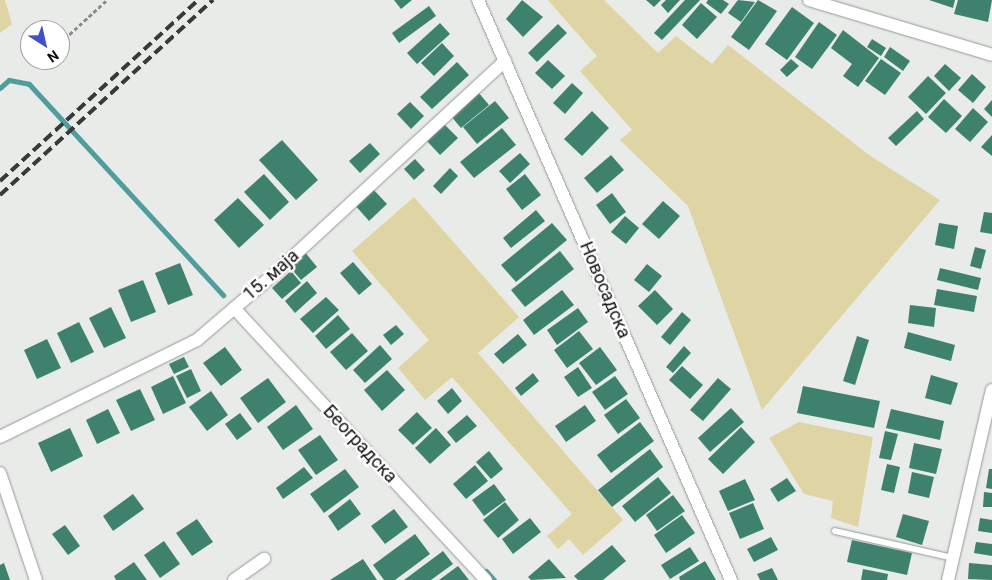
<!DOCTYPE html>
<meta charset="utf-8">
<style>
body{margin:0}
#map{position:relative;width:992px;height:580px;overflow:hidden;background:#e8ebe8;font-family:Roboto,sans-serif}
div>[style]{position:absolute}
.green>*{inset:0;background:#dfd4a4}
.stream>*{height:5px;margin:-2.5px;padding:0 2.5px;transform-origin:2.5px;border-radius:2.5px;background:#4f9d9d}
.building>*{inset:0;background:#3e826e}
.path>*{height:3px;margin-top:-1.5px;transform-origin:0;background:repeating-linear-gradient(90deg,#898b89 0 4px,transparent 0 6.5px)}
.roads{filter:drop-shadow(0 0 1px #969996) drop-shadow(0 0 1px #969996)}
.service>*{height:6px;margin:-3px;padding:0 3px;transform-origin:3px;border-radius:3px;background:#fff}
.minor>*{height:12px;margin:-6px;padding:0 6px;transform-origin:6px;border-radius:6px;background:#fff}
.rail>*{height:4px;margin-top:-2px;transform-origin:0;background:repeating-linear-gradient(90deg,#383a38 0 10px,transparent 0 15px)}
span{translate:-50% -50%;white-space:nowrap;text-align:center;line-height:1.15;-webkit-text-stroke:5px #fff;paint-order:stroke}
.street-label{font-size:18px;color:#0f100f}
.north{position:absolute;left:20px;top:20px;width:50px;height:50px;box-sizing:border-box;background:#fff;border:1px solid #9f9f9f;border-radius:50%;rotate:145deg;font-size:14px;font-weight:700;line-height:20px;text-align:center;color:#0f100f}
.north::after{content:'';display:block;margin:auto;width:18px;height:22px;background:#3d52c5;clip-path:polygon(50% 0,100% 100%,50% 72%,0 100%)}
</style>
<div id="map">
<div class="green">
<div style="clip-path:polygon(0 0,5px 0,12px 24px,0 33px)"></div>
<div style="clip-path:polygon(548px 0,604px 0,658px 53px,676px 36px,712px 64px,728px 45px,869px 155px,940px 200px,762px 410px,688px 206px,620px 140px,632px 130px,580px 71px,597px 56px)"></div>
<div style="clip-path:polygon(414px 197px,519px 317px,478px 353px,623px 520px,583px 555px,569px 539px,558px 549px,547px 536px,572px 514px,452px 377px,425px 400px,398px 368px,429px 340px,352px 251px)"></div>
<div style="clip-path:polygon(799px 422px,873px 437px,858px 527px,831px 518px,833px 501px,804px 494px,769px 438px)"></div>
</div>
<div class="stream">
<div style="left:0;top:88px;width:12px;rotate:-42deg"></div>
<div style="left:9px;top:80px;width:20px;rotate:11deg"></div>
<div style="left:29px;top:84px;width:287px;rotate:47.4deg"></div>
<div style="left:486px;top:571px;width:12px;rotate:48deg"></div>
</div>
<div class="building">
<div style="clip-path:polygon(394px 0,412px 0,401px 9px)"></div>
<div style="clip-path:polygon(522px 0,543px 17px,523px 37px,506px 19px)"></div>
<div style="clip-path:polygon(646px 0,661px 0,654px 7px)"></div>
<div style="clip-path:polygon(666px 0,680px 0,668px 13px,661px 5px)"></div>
<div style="clip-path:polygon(685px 0,700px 0,662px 40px,654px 33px)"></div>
<div style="clip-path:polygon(708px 0,723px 0,729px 4px,721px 14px,706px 3px)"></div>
<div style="clip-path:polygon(738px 0,755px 2px,741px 22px,728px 13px)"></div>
<div style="clip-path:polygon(758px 0,777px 11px,749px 50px,731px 37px)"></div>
<div style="clip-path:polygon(929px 0,955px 0,953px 8px)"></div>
<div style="clip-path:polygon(958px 0,992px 0,988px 22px,954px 14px)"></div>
<div style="clip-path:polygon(701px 3px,717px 17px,697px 39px,682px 25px)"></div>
<div style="clip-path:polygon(429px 6px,436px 16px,399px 43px,392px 33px)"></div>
<div style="clip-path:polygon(792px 7px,814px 23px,787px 60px,765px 44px)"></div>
<div style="clip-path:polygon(819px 22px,837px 35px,812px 69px,795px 57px)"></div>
<div style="clip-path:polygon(440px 23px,450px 34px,417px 64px,407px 53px)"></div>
<div style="clip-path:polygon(558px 24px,567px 33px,537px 62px,528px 53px)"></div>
<div style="clip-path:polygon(843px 30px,879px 58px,858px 87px,843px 76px,852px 64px,831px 48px)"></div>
<div style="clip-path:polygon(872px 39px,886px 48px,881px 56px,867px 47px)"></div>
<div style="clip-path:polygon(442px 43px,454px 56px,434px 76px,421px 63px)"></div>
<div style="clip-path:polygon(890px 47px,910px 61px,903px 71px,884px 57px)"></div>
<div style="clip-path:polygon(791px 59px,799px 66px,787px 77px,780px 70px)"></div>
<div style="clip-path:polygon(881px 59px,901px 73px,885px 95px,865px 81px)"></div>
<div style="clip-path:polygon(548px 60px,565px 76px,552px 89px,535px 73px)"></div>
<div style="clip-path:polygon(457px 62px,469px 75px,432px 109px,420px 97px)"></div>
<div style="clip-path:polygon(945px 64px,961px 78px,949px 91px,934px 76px)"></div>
<div style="clip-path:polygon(972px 74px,986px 87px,973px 103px,958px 90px)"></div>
<div style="clip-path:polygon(928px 76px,946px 93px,926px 114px,908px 97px)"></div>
<div style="clip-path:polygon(572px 83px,583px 93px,565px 114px,553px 103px)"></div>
<div style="clip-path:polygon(478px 92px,489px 105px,461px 128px,450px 115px)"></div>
<div style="clip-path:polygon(944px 99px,962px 116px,946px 133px,928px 117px)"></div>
<div style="clip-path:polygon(992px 100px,992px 117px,984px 109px)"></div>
<div style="clip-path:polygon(495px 101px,509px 118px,477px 144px,463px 127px)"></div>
<div style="clip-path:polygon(410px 102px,424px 116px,411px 129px,397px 114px)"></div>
<div style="clip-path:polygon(973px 108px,988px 122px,970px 142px,955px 129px)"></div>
<div style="clip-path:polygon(592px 111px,609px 128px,582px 156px,564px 139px)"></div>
<div style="clip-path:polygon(917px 111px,924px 119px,896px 146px,888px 138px)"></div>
<div style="clip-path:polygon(444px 124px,458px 138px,440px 155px,426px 140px)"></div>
<div style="clip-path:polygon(502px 128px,516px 145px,474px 178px,460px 162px)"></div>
<div style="clip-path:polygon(992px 135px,992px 156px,981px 147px)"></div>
<div style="clip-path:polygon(282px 140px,318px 180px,296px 200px,259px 160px)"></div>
<div style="clip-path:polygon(370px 143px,380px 154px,360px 173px,349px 161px)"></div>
<div style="clip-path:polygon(520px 153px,530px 164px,510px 183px,499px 171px)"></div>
<div style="clip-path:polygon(611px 155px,624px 170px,597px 193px,584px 178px)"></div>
<div style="clip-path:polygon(415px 159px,425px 170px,414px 180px,404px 169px)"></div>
<div style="clip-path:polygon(450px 168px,458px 176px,441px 194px,433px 186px)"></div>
<div style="clip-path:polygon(264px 174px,289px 202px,270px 220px,244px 192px)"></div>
<div style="clip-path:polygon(525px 174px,541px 195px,522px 210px,506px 189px)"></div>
<div style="clip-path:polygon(372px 188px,387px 204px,369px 221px,354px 204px)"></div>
<div style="clip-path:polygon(612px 193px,626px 212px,610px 224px,596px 205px)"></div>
<div style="clip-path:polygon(238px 198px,264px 225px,239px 248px,214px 220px)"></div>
<div style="clip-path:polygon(663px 201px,680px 216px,659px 239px,642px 224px)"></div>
<div style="clip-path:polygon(536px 210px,545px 221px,511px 248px,503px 238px)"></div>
<div style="clip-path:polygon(984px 212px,992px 213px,992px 234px,980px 232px)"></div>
<div style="clip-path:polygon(625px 216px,639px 228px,626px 244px,611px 232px)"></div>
<div style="clip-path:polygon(552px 223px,567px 240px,516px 282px,501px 265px)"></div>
<div style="clip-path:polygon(939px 223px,958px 226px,954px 249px,935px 245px)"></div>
<div style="clip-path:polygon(975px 247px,986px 250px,981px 269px,970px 266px)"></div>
<div style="clip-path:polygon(304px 251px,317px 267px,301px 280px,288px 265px)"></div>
<div style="clip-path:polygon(560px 251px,574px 269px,525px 307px,511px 290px)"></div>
<div style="clip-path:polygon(353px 262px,372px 284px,359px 295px,340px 273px)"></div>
<div style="clip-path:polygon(180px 263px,193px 295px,168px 305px,155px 273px)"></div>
<div style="clip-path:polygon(647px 264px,662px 276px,649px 292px,634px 280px)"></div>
<div style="clip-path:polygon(940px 268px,981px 278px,978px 290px,937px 280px)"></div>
<div style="clip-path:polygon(291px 271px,301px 283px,282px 299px,272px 288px)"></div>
<div style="clip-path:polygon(143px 280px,156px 312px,131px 322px,118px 290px)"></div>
<div style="clip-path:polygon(307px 281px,317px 293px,295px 313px,285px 301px)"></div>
<div style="clip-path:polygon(937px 289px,977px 296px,974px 312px,934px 305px)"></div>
<div style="clip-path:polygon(562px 290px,574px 305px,534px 335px,523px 320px)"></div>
<div style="clip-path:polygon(655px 290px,673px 309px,657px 325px,638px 306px)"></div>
<div style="clip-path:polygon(326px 297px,339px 310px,313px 333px,300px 319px)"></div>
<div style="clip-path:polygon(910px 305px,936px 308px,934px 327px,908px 323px)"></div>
<div style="clip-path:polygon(111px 307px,126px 338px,104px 348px,89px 318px)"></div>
<div style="clip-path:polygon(578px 308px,588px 322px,557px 345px,547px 330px)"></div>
<div style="clip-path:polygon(682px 312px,691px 320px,670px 345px,661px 337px)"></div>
<div style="clip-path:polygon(338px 315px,350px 329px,326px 349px,315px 336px)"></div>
<div style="clip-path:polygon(79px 322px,94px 352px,71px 363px,57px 333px)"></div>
<div style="clip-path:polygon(396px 325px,404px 334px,391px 345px,383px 335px)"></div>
<div style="clip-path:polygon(579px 331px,593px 349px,567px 368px,554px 350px)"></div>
<div style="clip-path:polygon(908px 332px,955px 345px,951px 361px,904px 348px)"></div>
<div style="clip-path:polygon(352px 333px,368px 351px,346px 370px,330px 352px)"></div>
<div style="clip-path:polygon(518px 334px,527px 345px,503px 364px,494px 354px)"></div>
<div style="clip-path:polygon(857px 336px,869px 340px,855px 385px,843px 381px)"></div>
<div style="clip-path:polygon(47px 339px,61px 368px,37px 379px,24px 350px)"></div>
<div style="clip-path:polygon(380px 345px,392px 359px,365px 383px,353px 370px)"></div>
<div style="clip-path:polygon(684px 346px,691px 353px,673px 373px,666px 367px)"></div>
<div style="clip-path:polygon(225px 347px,242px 370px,221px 386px,203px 363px)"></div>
<div style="clip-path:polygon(600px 347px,617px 370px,596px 385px,579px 363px)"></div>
<div style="clip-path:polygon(184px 357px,189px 367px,174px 374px,169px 364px)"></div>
<div style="clip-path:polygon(682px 366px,703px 385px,690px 399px,669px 380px)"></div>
<div style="clip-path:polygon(578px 367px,592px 388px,578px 397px,564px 377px)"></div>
<div style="clip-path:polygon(191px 369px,201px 391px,187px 398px,176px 376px)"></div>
<div style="clip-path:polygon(387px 370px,405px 390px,382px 411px,364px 390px)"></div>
<div style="clip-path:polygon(533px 373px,539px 381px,521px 396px,515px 388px)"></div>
<div style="clip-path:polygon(931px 375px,958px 383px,951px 405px,925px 398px)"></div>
<div style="clip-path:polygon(173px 376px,186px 403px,163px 414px,151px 387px)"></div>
<div style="clip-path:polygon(615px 376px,628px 394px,605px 410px,592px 392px)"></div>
<div style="clip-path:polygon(268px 378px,286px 402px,258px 423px,240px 398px)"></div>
<div style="clip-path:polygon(718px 378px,731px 389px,703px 421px,690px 410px)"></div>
<div style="clip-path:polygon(803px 386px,880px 401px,874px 428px,797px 413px)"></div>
<div style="clip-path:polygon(452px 388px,462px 401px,448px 414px,437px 401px)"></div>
<div style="clip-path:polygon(140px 389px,155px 420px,131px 431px,116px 400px)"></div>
<div style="clip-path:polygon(211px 391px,228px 415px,207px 431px,189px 407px)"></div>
<div style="clip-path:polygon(626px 399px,640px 418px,618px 434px,604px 415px)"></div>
<div style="clip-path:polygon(296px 405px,313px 429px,283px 450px,267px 427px)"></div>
<div style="clip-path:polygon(585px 405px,596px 421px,566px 442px,555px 426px)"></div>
<div style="clip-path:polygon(731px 408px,744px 422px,710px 452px,698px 438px)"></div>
<div style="clip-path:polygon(108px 409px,120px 433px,97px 444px,86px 420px)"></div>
<div style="clip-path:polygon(891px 409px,944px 421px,940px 440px,886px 428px)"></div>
<div style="clip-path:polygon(417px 412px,432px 428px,413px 445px,398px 430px)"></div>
<div style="clip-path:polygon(240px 413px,252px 429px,237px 440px,225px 424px)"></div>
<div style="clip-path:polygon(467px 415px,477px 426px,456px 443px,447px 432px)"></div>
<div style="clip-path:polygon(640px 422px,654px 441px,611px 473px,597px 455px)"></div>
<div style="clip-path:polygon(741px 427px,755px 442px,723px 474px,708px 459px)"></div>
<div style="clip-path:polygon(70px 428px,83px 456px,51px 472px,38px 443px)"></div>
<div style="clip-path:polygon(436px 428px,451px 445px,430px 464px,415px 448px)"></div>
<div style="clip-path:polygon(885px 431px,898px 434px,891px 460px,879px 458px)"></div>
<div style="clip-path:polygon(320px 435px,338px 460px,316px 475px,298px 450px)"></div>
<div style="clip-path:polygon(914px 443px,942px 449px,936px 474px,909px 468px)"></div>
<div style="clip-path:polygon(650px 449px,663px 467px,612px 507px,598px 490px)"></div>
<div style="clip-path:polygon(489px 451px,503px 469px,491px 479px,476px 462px)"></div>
<div style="clip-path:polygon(887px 464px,900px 467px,894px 493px,881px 490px)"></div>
<div style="clip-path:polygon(475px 465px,488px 481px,466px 499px,453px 484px)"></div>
<div style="clip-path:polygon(304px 467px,313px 478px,283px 499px,276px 488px)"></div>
<div style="clip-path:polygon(345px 469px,359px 487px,324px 513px,310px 494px)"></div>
<div style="clip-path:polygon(989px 469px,992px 469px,992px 489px,986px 488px)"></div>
<div style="clip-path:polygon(912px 472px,934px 477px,929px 498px,908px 493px)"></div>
<div style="clip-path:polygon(658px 477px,671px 493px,635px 522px,622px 506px)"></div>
<div style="clip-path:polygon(787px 478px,796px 491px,778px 502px,770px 489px)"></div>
<div style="clip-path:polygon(745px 479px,755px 500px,728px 511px,719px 491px)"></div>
<div style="clip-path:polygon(494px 484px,506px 500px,484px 516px,472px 500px)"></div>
<div style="clip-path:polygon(984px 492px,992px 493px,992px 507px,983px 507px)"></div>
<div style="clip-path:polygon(133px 494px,144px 509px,113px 531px,103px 516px)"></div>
<div style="clip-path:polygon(673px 495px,685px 511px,657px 531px,646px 515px)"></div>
<div style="clip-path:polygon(350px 499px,361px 514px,338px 531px,328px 516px)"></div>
<div style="clip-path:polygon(505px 502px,519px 520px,498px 538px,483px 520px)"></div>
<div style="clip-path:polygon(753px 503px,764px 529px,740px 539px,729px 513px)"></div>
<div style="clip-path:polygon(394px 509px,408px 527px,385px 544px,371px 526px)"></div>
<div style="clip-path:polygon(903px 514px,929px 521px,922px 545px,896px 537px)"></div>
<div style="clip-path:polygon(682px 515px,695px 533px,666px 553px,654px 535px)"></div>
<div style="clip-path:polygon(530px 518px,541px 532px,513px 554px,502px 539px)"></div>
<div style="clip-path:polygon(980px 518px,992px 520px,992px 533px,978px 531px)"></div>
<div style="clip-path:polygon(197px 519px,213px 542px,192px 556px,176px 533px)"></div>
<div style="clip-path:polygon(65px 525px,80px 546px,68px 555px,52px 534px)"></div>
<div style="clip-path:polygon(415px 534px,430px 554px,395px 580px,384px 580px,373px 565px)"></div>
<div style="clip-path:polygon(771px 537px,778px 550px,754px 562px,747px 549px)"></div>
<div style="clip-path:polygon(852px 540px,912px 553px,907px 575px,847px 562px)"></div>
<div style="clip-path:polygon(164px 541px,180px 564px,160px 578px,144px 555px)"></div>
<div style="clip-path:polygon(976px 542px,992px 544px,992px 556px,974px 553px)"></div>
<div style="clip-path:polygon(612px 545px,626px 561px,603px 580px,578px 580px,574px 576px)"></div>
<div style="clip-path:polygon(690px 547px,699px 561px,670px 579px,661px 565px)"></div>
<div style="clip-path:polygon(443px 551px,453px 564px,431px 580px,404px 580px)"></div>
<div style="clip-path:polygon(363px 559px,377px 580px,330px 580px)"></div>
<div style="clip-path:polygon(549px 559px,566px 578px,531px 580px,528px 577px)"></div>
<div style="clip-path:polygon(705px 561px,716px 580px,680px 580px,679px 577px)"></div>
<div style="clip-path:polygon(134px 562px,147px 580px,116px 580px,114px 576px)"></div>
<div style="clip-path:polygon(4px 563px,10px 580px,0 580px,0 565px)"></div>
<div style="clip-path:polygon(969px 563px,992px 565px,992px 580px,968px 579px)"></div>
<div style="clip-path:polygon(458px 566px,469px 580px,439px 580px)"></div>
<div style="clip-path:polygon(772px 568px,778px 580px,760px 580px,757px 574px)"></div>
<div style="clip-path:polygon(863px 569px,888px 574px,887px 580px,861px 580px)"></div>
</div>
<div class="path">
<div style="left:60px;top:43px;width:64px;rotate:-42.5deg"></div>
</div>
<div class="roads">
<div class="service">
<div style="left:835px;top:531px;width:121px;rotate:12.9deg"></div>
</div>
<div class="minor">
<div style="left:478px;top:0;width:633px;rotate:66.43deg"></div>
<div style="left:809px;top:0;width:191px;rotate:16.7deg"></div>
<div style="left:234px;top:308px;width:371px;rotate:47.2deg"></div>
<div style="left:0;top:437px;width:220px;rotate:-26.2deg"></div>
<div style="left:197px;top:340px;width:100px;rotate:-40.5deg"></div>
<div style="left:273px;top:275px;width:316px;rotate:-42.7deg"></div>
<div style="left:0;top:473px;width:113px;rotate:71.4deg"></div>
<div style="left:234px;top:580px;width:37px;rotate:-35deg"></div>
<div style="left:948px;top:580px;width:195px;rotate:-77deg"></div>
</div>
</div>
<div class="rail">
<div style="left:0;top:181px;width:268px;rotate:-42.4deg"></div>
<div style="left:0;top:195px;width:289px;rotate:-42.5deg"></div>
</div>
<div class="street-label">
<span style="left:271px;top:275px;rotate:-41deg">15. маја</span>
<span style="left:605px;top:290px;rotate:67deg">Новосадска</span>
<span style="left:360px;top:444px;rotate:47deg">Београдска</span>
</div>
<div class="north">N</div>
</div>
